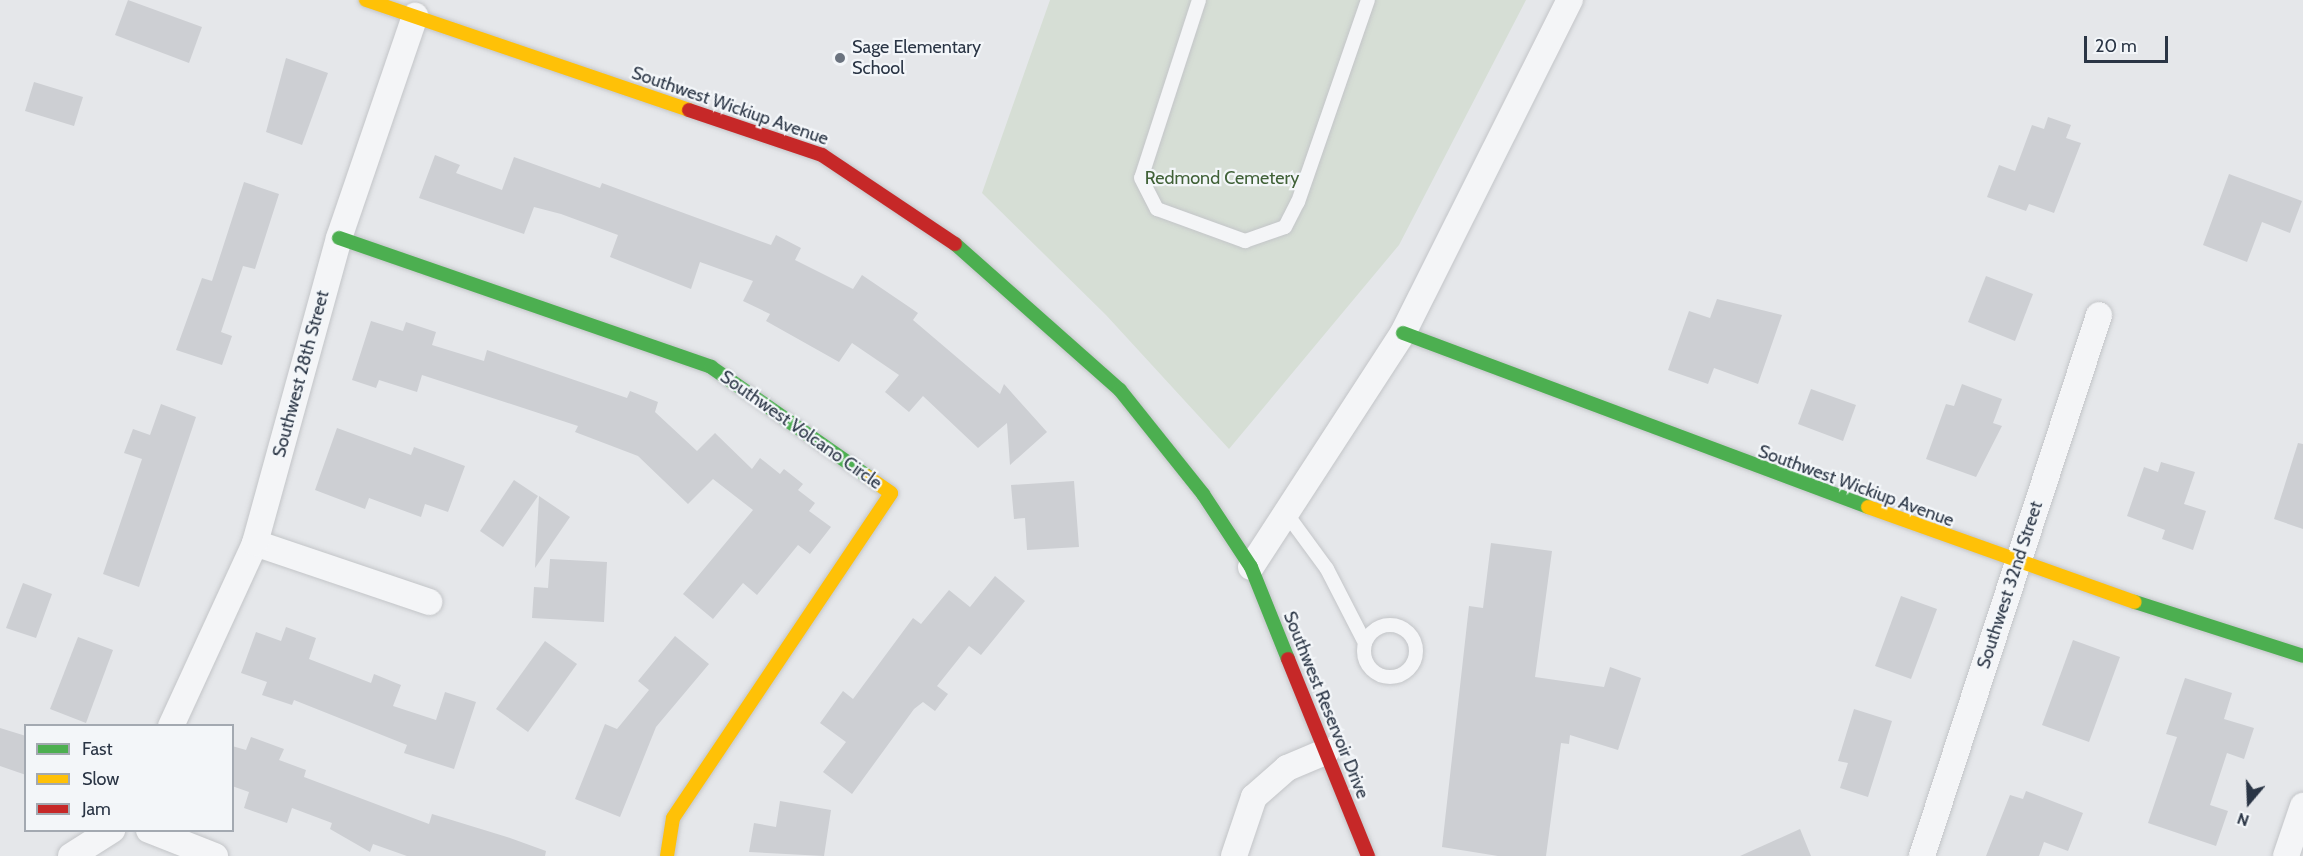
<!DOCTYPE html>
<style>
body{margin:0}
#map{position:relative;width:2303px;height:856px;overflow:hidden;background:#e5e7ea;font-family:Cabin,sans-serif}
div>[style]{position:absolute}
.green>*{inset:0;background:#d6ded5}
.building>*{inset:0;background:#cdcfd3}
.roads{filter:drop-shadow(0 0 2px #c3c5c8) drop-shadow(0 0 2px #c3c5c8)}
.lane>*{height:14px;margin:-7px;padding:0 7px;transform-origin:7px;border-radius:7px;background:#f4f5f7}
.lane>.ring{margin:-7px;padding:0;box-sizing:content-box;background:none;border:14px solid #f4f5f7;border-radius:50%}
.street>*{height:26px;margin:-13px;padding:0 13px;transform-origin:13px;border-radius:13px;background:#f4f5f7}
.fast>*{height:14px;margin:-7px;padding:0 7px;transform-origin:7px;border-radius:7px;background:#4caf50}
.slow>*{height:14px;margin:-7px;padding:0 7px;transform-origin:7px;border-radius:7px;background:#ffc107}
.jam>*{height:14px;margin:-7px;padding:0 7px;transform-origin:7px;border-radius:7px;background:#c62828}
.dots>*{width:16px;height:16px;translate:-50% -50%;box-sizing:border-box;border:3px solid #f3f6f9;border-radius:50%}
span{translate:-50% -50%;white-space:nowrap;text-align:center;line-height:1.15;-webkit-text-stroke:4.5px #f3f6f9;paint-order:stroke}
.poi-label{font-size:18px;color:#2a3545}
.left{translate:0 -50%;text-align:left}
.street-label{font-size:18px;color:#2a3545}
.park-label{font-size:18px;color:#406137}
.legend{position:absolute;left:24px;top:724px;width:210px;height:108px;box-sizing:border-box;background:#f3f6f9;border:2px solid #a3a9b1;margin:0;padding:8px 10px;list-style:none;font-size:18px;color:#2a3545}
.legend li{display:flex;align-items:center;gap:12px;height:30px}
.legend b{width:30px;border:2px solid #a3a9b1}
.north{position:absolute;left:2219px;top:772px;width:60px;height:60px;-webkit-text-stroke:4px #f3f6f9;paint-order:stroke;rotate:199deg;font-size:16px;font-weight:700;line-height:24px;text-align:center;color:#2a3545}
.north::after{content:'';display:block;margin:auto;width:21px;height:27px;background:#2a3545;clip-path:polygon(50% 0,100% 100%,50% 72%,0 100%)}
.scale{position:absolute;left:2084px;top:36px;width:84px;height:27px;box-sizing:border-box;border:3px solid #2a3545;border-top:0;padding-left:8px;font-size:18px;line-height:21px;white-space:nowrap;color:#2a3545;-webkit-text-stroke:4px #f3f6f9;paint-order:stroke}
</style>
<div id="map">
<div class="green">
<div style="clip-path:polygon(1050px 0,1526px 0,1399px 245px,1229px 449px,1106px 315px,982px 193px)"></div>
</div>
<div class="building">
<div style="clip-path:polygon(128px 0,202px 27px,189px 63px,115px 35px)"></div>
<div style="clip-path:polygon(286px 58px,328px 73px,302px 145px,266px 132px)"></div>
<div style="clip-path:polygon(34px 82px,83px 97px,74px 126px,25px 111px)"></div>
<div style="clip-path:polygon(2048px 117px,2071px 125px,2066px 138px,2081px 143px,2054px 213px,2029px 204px,2026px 211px,1987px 197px,1999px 165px,2015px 171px,2032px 125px,2044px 129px)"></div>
<div style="clip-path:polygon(435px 155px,460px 165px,456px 173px,502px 190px,514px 157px,600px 188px,602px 183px,771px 245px,776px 235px,801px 248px,795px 260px,853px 289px,862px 275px,918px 313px,913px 320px,1000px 394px,1004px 384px,1047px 432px,1010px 465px,1007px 423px,978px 448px,923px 396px,909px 412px,885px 392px,899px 375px,852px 343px,839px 362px,766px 321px,770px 314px,743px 301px,753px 281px,700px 262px,691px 289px,610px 257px,618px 235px,561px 214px,534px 207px,524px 234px,419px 198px)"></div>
<div style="clip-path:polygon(2229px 174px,2302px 201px,2290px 233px,2262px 222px,2247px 262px,2203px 245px)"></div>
<div style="clip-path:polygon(244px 182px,279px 194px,255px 269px,243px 266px,221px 332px,232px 336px,222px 365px,176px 350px,202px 278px,212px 281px)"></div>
<div style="clip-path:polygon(1986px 276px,2033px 294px,2015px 341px,1968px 322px)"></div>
<div style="clip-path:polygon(1717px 299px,1782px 315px,1758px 384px,1714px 368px,1708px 384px,1668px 370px,1689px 311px,1710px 318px)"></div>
<div style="clip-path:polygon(371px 321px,403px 331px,406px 322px,436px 332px,432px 345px,484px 361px,487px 350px,627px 398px,630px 391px,658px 402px,655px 412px,697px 451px,715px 433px,752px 469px,760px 458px,780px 474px,784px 469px,803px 484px,798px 490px,815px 503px,809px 511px,831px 527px,810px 554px,798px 545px,757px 595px,743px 583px,713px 619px,683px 594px,753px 510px,713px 479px,688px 504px,638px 456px,575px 432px,578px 426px,422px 375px,417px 392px,379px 380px,376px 388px,352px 380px)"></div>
<div style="clip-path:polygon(1962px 384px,2002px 399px,1993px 423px,2002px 426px,1976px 477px,1926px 459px,1946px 404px,1954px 406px)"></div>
<div style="clip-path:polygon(1811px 389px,1856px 405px,1843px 441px,1798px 424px)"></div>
<div style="clip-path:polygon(161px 404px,196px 417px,139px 587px,103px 574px,142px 459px,124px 453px,133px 429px,150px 435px)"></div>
<div style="clip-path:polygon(337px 428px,411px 455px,414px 447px,465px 466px,448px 512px,425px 504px,421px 517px,369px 498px,365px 509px,315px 490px)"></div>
<div style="clip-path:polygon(2298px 443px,2303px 444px,2303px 529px,2274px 519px)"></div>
<div style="clip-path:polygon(2161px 462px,2195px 472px,2184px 504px,2206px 511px,2193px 550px,2162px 539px,2165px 530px,2127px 516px,2144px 467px,2158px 472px)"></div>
<div style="clip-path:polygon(514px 480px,538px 496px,503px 547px,480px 531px)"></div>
<div style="clip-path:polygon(1074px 481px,1079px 547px,1027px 550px,1025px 518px,1014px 519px,1011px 485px)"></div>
<div style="clip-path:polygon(539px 496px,570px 517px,535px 568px)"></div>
<div style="clip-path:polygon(1491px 543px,1552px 551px,1535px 677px,1604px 687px,1610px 667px,1641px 678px,1618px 750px,1570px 735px,1569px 744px,1561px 743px,1546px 856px,1498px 856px,1442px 847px,1469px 606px,1483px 608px)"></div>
<div style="clip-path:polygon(550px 559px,607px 562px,604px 622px,532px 618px,534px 587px,548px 588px)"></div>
<div style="clip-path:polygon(995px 576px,1025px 601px,981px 655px,969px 646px,937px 686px,948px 694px,935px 711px,923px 702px,914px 709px,852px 794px,823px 772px,846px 742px,820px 723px,843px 691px,853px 699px,913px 618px,921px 624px,949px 590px,970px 607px)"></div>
<div style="clip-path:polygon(23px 583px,52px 594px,36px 638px,6px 628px)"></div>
<div style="clip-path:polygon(1901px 596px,1937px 609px,1911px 679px,1875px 666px)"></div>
<div style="clip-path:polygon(286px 627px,316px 638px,309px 659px,371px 683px,374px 674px,401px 685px,393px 706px,436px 720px,445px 692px,476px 702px,454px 769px,404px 753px,407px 745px,294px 700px,292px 705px,262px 695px,267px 682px,241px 673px,256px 632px,281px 641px)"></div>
<div style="clip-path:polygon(675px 636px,709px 664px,656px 727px,620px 817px,575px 799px,605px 724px,617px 729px,649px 690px,638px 681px)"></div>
<div style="clip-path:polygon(78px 637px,113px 650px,86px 723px,50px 709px)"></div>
<div style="clip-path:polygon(2073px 640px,2120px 657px,2089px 742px,2042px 725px)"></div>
<div style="clip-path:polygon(545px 641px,577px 664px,528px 732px,496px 709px)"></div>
<div style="clip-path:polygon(2185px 678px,2232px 693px,2224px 719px,2254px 728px,2244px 759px,2227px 753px,2210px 805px,2228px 811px,2216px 846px,2148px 823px,2177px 737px,2166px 734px)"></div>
<div style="clip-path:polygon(1854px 709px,1892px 721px,1868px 797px,1840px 788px,1848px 763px,1838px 761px)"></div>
<div style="clip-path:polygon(0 728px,26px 736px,26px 775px,0 766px)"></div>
<div style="clip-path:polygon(251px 737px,284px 749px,279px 760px,306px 770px,304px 777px,429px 824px,432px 814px,507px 837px,546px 851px,545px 856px,407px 856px,373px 844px,370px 852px,330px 829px,332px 823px,292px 808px,287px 823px,244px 808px,249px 792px,232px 786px,232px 746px,246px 750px)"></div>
<div style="clip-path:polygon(2026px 791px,2083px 813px,2068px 851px,2044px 842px,2039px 856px,1986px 856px,2010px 795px,2023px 799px)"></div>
<div style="clip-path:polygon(780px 801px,831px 810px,824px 856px,749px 852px,754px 823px,776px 827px)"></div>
<div style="clip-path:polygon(1800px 829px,1811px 856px,1740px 856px)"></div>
</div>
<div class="roads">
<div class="lane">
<div style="left:1199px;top:0;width:187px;rotate:108deg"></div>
<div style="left:1141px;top:178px;width:35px;rotate:63deg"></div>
<div style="left:1157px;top:209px;width:94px;rotate:20deg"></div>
<div style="left:1245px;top:241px;width:42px;rotate:-19.3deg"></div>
<div style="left:1285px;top:227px;width:28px;rotate:-63deg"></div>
<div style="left:1298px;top:202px;width:214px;rotate:-70.9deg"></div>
<div style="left:1286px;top:513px;width:69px;rotate:53.8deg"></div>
<div style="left:1327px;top:569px;width:83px;rotate:62.8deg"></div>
<div class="ring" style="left:1364px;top:625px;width:38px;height:38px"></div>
</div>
<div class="street">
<div style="left:255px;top:543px;width:184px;rotate:18.7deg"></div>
<div style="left:1251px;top:567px;width:279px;rotate:-57deg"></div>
<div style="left:1403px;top:333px;width:373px;rotate:-63.4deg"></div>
<div style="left:171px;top:726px;width:201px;rotate:-65.3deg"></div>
<div style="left:255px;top:543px;width:316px;rotate:-74.6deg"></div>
<div style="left:339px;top:238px;width:235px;rotate:-71.1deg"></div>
<div style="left:149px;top:830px;width:71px;rotate:21.5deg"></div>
<div style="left:71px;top:856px;width:49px;rotate:-32.4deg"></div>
<div style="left:1234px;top:856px;width:62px;rotate:-71.3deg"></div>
<div style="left:1254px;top:797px;width:44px;rotate:-41.3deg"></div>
<div style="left:1287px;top:768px;width:43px;rotate:-23deg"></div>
<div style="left:1922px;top:856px;width:569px;rotate:-71.88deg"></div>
<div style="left:2286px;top:856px;width:53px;rotate:-71.2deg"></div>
</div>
<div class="fast">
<div style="left:339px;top:238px;width:394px;rotate:19.1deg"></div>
<div style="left:711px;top:367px;width:190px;rotate:34.9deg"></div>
<div style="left:955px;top:244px;width:220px;rotate:41.5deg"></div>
<div style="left:1120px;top:390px;width:133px;rotate:51.4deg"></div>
<div style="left:1203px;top:494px;width:87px;rotate:56.7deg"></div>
<div style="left:1251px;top:567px;width:99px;rotate:68.1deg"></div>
<div style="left:1403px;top:333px;width:496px;rotate:20.5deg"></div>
<div style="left:2135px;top:602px;width:176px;rotate:17.8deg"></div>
</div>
<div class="slow">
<div style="left:366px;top:0;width:341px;rotate:18.8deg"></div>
<div style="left:1868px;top:507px;width:283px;rotate:19.6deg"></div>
<div style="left:667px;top:856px;width:38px;rotate:-81deg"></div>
<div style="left:673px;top:818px;width:391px;rotate:-56.1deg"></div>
<div style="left:891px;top:493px;width:29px;rotate:-145deg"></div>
</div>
<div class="jam">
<div style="left:689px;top:110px;width:140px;rotate:18.7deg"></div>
<div style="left:822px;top:155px;width:160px;rotate:33.8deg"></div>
<div style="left:1288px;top:659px;width:213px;rotate:67.9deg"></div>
</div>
</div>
<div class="dots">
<div style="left:840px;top:58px;background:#6b737f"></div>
</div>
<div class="poi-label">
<span class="left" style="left:852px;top:58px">Sage Elementary<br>School</span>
</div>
<div class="street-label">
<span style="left:730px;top:106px;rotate:19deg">Southwest Wickiup Avenue</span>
<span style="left:301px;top:374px;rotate:-75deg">Southwest 28th Street</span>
<span style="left:801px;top:430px;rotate:35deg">Southwest Volcano Circle</span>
<span style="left:1856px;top:486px;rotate:20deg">Southwest Wickiup Avenue</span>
<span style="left:2010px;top:585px;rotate:-72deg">Southwest 32nd Street</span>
<span style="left:1326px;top:705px;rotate:68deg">Southwest Reservoir Drive</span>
</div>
<div class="park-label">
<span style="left:1222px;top:178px">Redmond Cemetery</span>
</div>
<ul class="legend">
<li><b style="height:8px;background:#4caf50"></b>Fast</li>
<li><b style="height:8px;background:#ffc107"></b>Slow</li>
<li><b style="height:8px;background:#c62828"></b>Jam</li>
</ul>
<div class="north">N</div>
<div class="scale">20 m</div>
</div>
